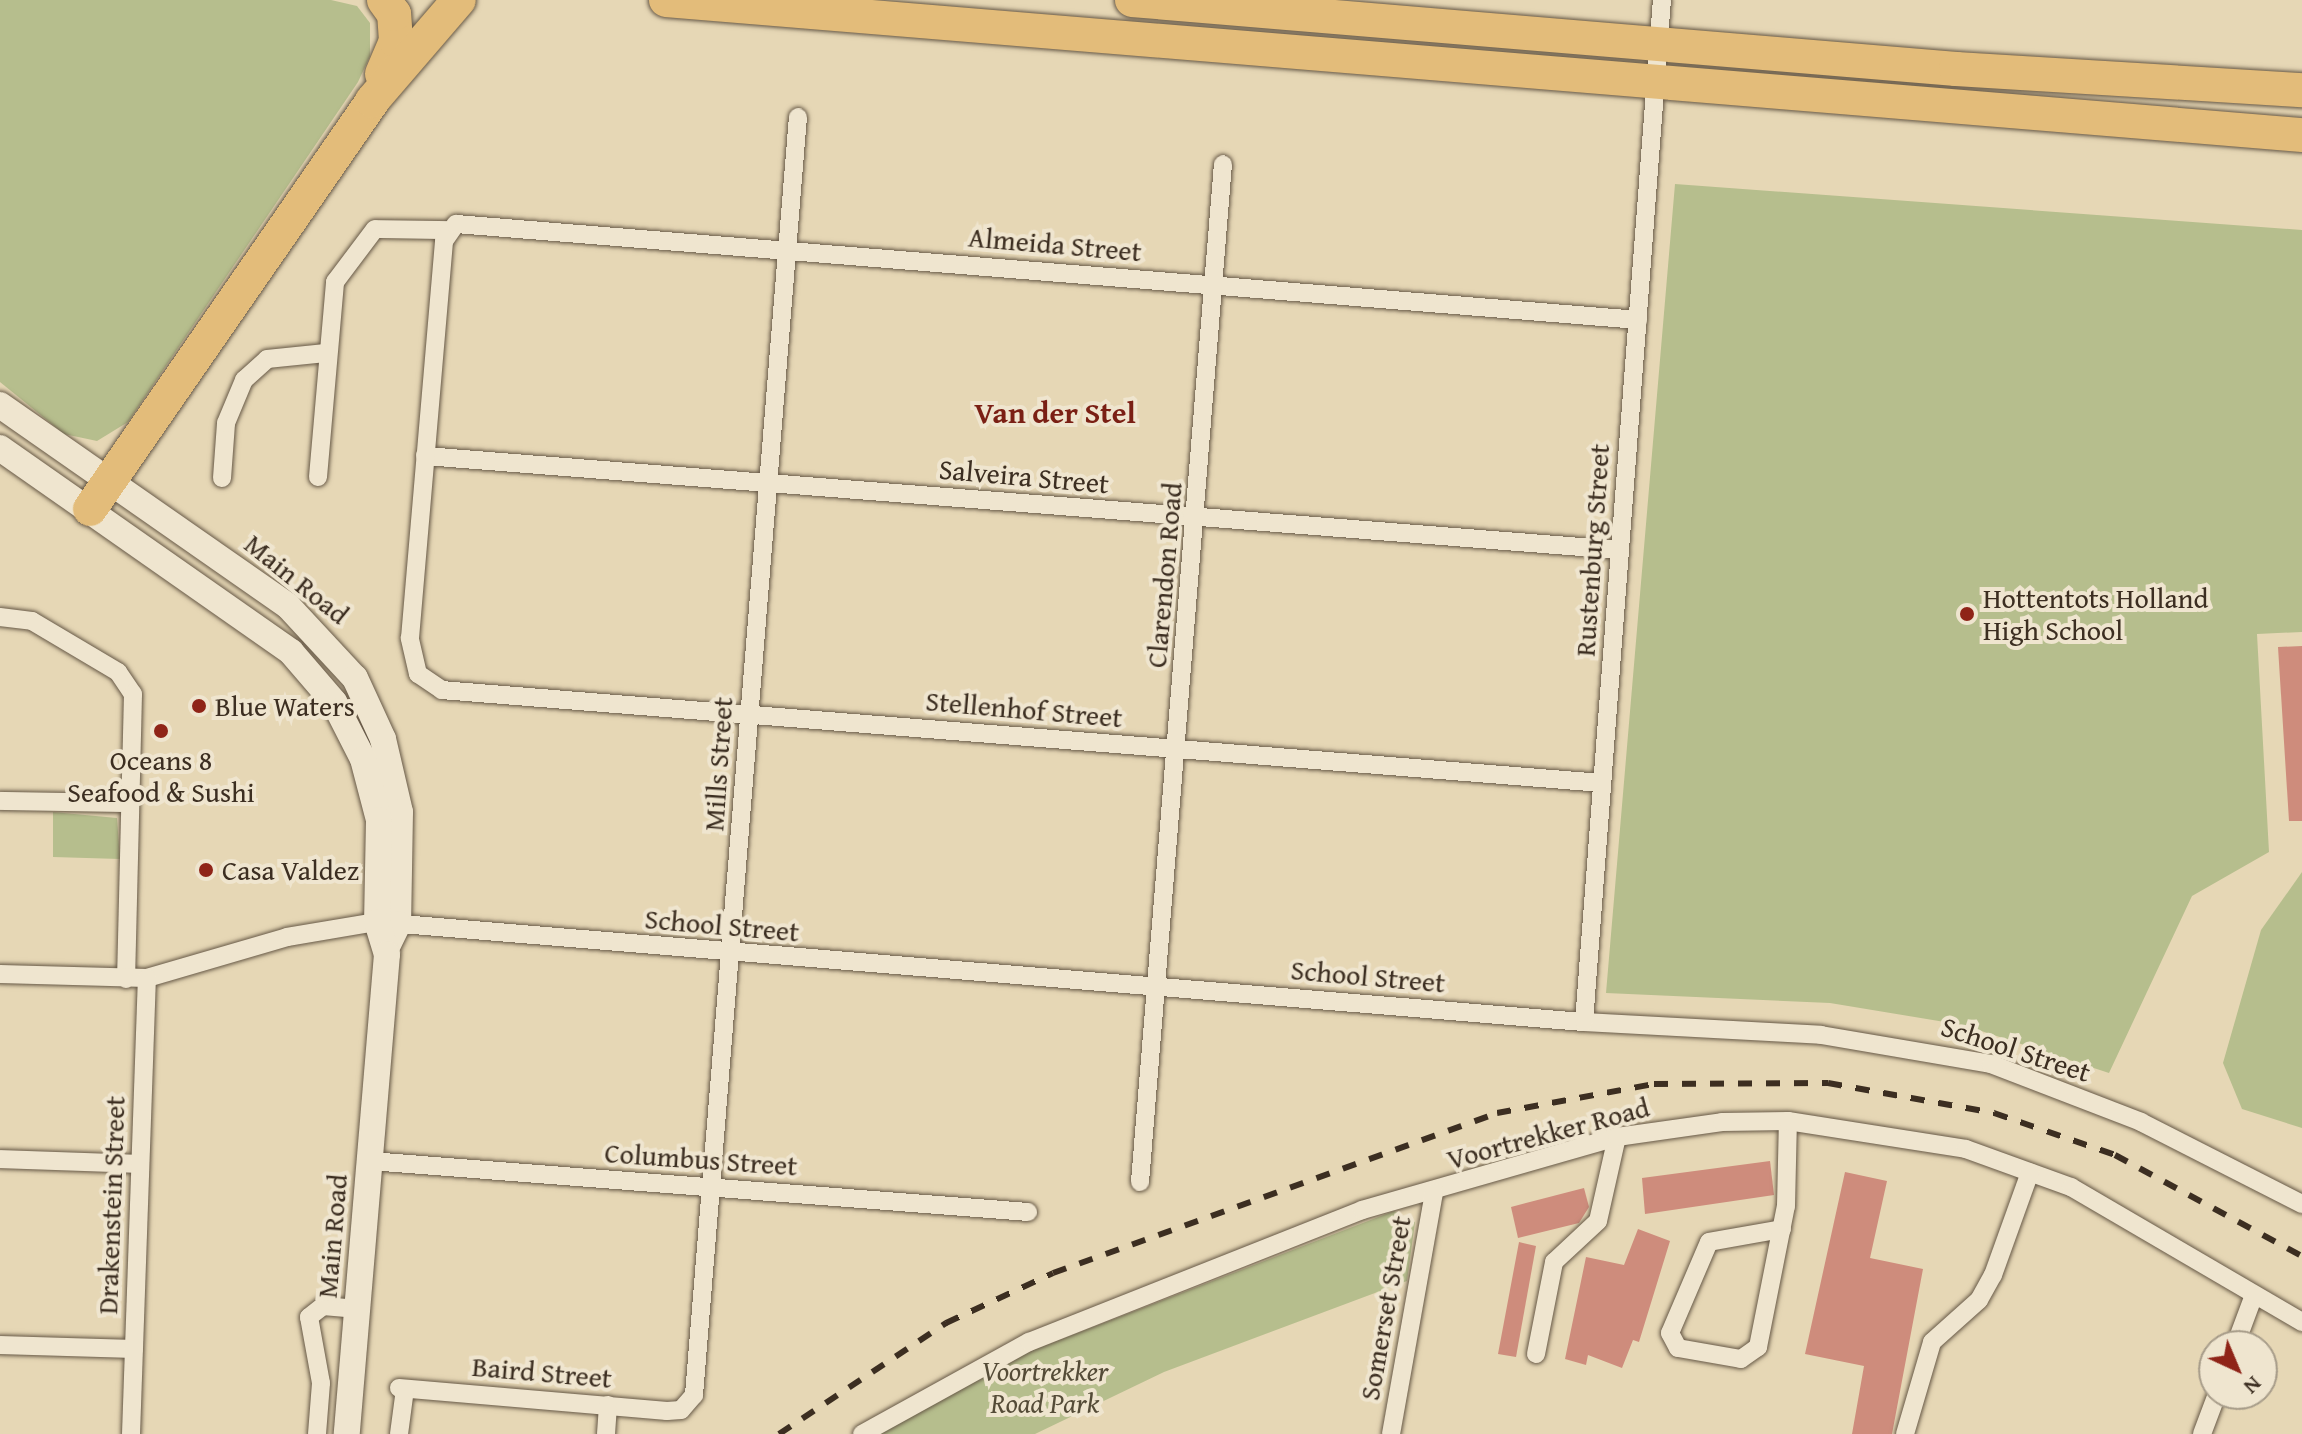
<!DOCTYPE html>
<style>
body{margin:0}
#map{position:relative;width:2302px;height:1434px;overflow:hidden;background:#e6d7b5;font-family:"Gentium Book Plus",serif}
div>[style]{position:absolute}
.green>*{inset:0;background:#b6be8d}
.building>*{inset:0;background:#ce8c7c}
.roads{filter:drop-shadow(0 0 2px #665846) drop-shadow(0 0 2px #665846)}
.street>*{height:18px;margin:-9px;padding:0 9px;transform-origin:9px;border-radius:9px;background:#efe5cf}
.secondary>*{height:26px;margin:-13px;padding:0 13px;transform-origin:13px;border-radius:13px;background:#efe5cf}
.highway>*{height:34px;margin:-17px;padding:0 17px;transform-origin:17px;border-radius:17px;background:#e3bc7a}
.rail>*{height:6px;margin-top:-3px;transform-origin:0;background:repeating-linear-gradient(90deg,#3c2e21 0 14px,transparent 0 28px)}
.dots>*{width:22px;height:22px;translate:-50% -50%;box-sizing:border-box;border:4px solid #efe5cf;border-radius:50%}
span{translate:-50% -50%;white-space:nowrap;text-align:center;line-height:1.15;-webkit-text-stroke:8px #efe5cf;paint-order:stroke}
.street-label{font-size:28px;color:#3c2e21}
.poi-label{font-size:28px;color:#3c2e21}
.left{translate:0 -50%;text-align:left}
.park-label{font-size:28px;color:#544b37;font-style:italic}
.neighbourhood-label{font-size:30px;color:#7a1f14;font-weight:700}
.north{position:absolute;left:2198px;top:1330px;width:80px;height:80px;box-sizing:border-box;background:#efe5cf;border:2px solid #a79c89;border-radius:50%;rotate:136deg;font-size:22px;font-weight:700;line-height:32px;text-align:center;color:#3c2e21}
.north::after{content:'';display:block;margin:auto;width:28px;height:36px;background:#8f2418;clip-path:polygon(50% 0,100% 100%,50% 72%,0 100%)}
</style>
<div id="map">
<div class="green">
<div style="clip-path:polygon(0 0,331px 0,357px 6px,370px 23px,370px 56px,358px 82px,128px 422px,97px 441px,64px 434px,0 382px)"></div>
<div style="clip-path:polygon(1675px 184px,2302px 230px,2302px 632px,2257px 634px,2269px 852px,2192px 896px,2109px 1073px,1963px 1025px,1830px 1003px,1606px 993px)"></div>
<div style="clip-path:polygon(53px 812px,117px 818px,120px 859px,53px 857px)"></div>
<div style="clip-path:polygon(2302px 872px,2302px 1128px,2242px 1109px,2223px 1063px,2261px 930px)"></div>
<div style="clip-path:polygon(1394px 1211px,1415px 1222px,1407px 1281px,1164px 1372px,1035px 1434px,879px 1434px,1031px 1351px)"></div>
</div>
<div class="building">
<div style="clip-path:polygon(2302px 646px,2302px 821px,2289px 821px,2278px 647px)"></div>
<div style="clip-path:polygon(1770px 1161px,1774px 1195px,1645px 1214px,1642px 1178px)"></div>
<div style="clip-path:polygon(1845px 1172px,1887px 1181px,1870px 1258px,1923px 1269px,1892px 1434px,1852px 1434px,1864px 1366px,1805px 1354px)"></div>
<div style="clip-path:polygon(1584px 1188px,1589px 1207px,1579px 1223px,1518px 1238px,1511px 1207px)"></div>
<div style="clip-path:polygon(1638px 1229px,1670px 1241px,1639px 1342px,1633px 1340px,1622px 1368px,1588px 1355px,1586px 1365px,1565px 1359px,1586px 1257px,1624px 1265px)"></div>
<div style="clip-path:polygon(1519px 1242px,1536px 1246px,1516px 1357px,1498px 1354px)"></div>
</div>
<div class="roads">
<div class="street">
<div style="left:425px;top:456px;width:1198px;rotate:4.5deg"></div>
<div style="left:318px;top:477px;width:196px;rotate:-85deg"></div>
<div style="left:335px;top:282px;width:66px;rotate:-53deg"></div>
<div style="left:375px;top:229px;width:72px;rotate:0.8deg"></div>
<div style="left:222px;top:478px;width:55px;rotate:-85.8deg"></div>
<div style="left:226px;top:423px;width:47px;rotate:-67.3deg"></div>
<div style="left:244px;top:380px;width:31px;rotate:-42deg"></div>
<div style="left:267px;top:359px;width:59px;rotate:-5.8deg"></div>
<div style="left:0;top:617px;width:32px;rotate:7deg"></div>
<div style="left:32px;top:621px;width:100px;rotate:30.7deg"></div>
<div style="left:118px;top:672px;width:27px;rotate:56deg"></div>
<div style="left:133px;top:694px;width:285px;rotate:91.4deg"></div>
<div style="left:1602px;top:783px;width:1164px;rotate:-175.42deg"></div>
<div style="left:442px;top:690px;width:29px;rotate:-146deg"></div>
<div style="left:418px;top:674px;width:37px;rotate:-103deg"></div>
<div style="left:410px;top:638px;width:398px;rotate:-85.1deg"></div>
<div style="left:444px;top:241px;width:21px;rotate:-55deg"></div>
<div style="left:456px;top:224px;width:1186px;rotate:4.64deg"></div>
<div style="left:0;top:801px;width:130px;rotate:0.9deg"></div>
<div style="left:0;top:974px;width:147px;rotate:1.6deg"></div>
<div style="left:147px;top:978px;width:146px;rotate:-16.3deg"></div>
<div style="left:287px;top:937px;width:91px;rotate:-9.5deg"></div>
<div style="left:377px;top:922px;width:1211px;rotate:4.74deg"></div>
<div style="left:1584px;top:1022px;width:237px;rotate:3.1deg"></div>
<div style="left:1821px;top:1035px;width:172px;rotate:9.7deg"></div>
<div style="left:1991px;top:1064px;width:161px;rotate:21.1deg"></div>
<div style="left:2141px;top:1122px;width:181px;rotate:27deg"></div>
<div style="left:1584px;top:1022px;width:1025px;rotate:-85.64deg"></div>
<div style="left:0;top:1159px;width:140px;rotate:2deg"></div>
<div style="left:370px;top:1161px;width:660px;rotate:4.43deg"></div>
<div style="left:1140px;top:1182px;width:1021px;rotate:-85.34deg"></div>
<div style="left:1782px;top:1229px;width:74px;rotate:169.9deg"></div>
<div style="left:1709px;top:1242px;width:99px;rotate:113.2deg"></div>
<div style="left:1670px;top:1333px;width:17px;rotate:62deg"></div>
<div style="left:1678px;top:1348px;width:64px;rotate:9.9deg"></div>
<div style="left:1741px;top:1359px;width:21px;rotate:-35deg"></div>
<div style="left:1758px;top:1347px;width:144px;rotate:-78.8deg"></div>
<div style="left:1786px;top:1206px;width:85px;rotate:-88.7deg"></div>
<div style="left:0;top:1345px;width:134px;rotate:1.7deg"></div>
<div style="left:2235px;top:1346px;width:54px;rotate:-69.6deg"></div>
<div style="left:1536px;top:1354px;width:94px;rotate:-78.9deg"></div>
<div style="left:1554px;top:1262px;width:60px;rotate:-43deg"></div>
<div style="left:1598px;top:1221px;width:86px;rotate:-77.3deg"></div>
<div style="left:399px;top:1388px;width:269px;rotate:4.9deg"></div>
<div style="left:667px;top:1411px;width:14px;rotate:-4deg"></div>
<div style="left:681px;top:1410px;width:20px;rotate:-49deg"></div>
<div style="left:694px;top:1395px;width:1282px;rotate:-85.35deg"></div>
<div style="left:131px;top:1434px;width:456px;rotate:-88deg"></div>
<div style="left:317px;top:1434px;width:51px;rotate:-85.5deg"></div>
<div style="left:321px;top:1383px;width:67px;rotate:-100.3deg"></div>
<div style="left:309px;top:1317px;width:18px;rotate:-38deg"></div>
<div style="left:323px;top:1306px;width:35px;rotate:5deg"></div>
<div style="left:399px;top:1434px;width:45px;rotate:-82.4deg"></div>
<div style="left:606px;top:1434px;width:29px;rotate:-86deg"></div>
<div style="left:862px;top:1434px;width:191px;rotate:-28.9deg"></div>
<div style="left:1029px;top:1342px;width:358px;rotate:-21.6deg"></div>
<div style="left:1362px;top:1210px;width:265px;rotate:-16deg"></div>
<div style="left:1617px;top:1137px;width:106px;rotate:-8.1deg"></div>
<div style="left:1722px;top:1122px;width:66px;rotate:-0.9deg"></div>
<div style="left:1788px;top:1121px;width:180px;rotate:8.9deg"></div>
<div style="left:1966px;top:1149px;width:112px;rotate:19.9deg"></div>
<div style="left:2071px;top:1187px;width:268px;rotate:30.3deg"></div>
<div style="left:1391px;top:1434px;width:246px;rotate:-79.9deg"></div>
<div style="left:1905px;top:1434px;width:96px;rotate:-73.6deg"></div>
<div style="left:1932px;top:1342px;width:63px;rotate:-41.8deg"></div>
<div style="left:1979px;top:1300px;width:29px;rotate:-61deg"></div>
<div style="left:1993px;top:1275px;width:109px;rotate:-70.2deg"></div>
<div style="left:2202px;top:1434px;width:43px;rotate:-69.4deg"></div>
</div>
<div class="secondary">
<div style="left:0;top:405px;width:351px;rotate:34.9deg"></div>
<div style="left:288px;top:606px;width:98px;rotate:47.1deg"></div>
<div style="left:355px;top:678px;width:67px;rotate:65.3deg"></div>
<div style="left:383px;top:739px;width:75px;rotate:76.9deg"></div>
<div style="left:400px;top:812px;width:112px;rotate:91deg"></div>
<div style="left:398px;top:924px;width:25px;rotate:116deg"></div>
<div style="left:0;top:448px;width:355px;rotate:35deg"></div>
<div style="left:291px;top:652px;width:66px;rotate:49.3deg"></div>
<div style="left:334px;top:702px;width:64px;rotate:63deg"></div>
<div style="left:363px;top:759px;width:63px;rotate:75.3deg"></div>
<div style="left:379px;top:820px;width:102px;rotate:91.1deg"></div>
<div style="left:377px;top:922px;width:34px;rotate:73deg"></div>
<div style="left:387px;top:954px;width:482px;rotate:94.8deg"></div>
</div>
<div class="highway">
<div style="left:666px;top:0;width:1642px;rotate:4.72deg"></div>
<div style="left:1132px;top:0;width:827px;rotate:4.79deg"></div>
<div style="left:1956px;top:69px;width:347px;rotate:3.5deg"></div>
<div style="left:382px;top:74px;width:36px;rotate:-67deg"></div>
<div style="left:396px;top:41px;width:27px;rotate:-94deg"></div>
<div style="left:394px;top:14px;width:17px;rotate:-126deg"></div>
<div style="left:90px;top:509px;width:496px;rotate:-55.3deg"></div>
<div style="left:372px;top:101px;width:133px;rotate:-49.3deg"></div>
</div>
</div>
<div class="rail">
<div style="left:779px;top:1434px;width:201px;rotate:-33.6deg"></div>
<div style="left:946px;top:1323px;width:118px;rotate:-25deg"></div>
<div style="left:1053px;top:1273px;width:472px;rotate:-19.8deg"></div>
<div style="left:1497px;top:1113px;width:160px;rotate:-10.5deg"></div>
<div style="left:1654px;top:1084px;width:174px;rotate:-0.3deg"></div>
<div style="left:1828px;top:1083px;width:169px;rotate:10.2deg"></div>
<div style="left:1994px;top:1113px;width:128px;rotate:19.1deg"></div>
<div style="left:2115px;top:1155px;width:213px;rotate:28.4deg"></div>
</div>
<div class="dots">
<div style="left:1967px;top:614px;background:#8f2418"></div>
<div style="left:199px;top:706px;background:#8f2418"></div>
<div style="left:161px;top:731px;background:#8f2418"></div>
<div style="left:206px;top:870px;background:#8f2418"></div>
</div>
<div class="street-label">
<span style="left:1055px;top:244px;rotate:5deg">Almeida Street</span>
<span style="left:1024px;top:476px;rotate:5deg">Salveira Street</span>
<span style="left:1592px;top:550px;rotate:-86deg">Rustenburg Street</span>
<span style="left:1164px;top:575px;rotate:-85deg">Clarendon Road</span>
<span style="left:297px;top:579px;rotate:39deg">Main Road</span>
<span style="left:1024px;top:709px;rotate:5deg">Stellenhof Street</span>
<span style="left:718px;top:764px;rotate:-86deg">Mills Street</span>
<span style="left:722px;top:925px;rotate:5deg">School Street</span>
<span style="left:1368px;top:976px;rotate:5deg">School Street</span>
<span style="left:2016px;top:1049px;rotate:18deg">School Street</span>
<span style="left:1548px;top:1133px;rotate:-15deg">Voortrekker Road</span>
<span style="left:701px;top:1159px;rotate:4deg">Columbus Street</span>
<span style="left:111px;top:1205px;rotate:-88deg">Drakenstein Street</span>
<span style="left:332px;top:1236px;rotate:-85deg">Main Road</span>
<span style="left:1385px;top:1308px;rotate:-80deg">Somerset Street</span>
<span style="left:542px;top:1372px;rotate:5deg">Baird Street</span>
</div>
<div class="poi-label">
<span class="left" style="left:1983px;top:614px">Hottentots Holland<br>High School</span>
<span class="left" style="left:215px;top:706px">Blue Waters</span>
<span style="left:161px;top:776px">Oceans 8<br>Seafood &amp; Sushi</span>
<span class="left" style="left:222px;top:870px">Casa Valdez</span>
</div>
<div class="park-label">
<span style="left:1045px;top:1387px">Voortrekker<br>Road Park</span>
</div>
<div class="neighbourhood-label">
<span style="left:1055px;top:412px">Van der Stel</span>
</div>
<div class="north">N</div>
</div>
